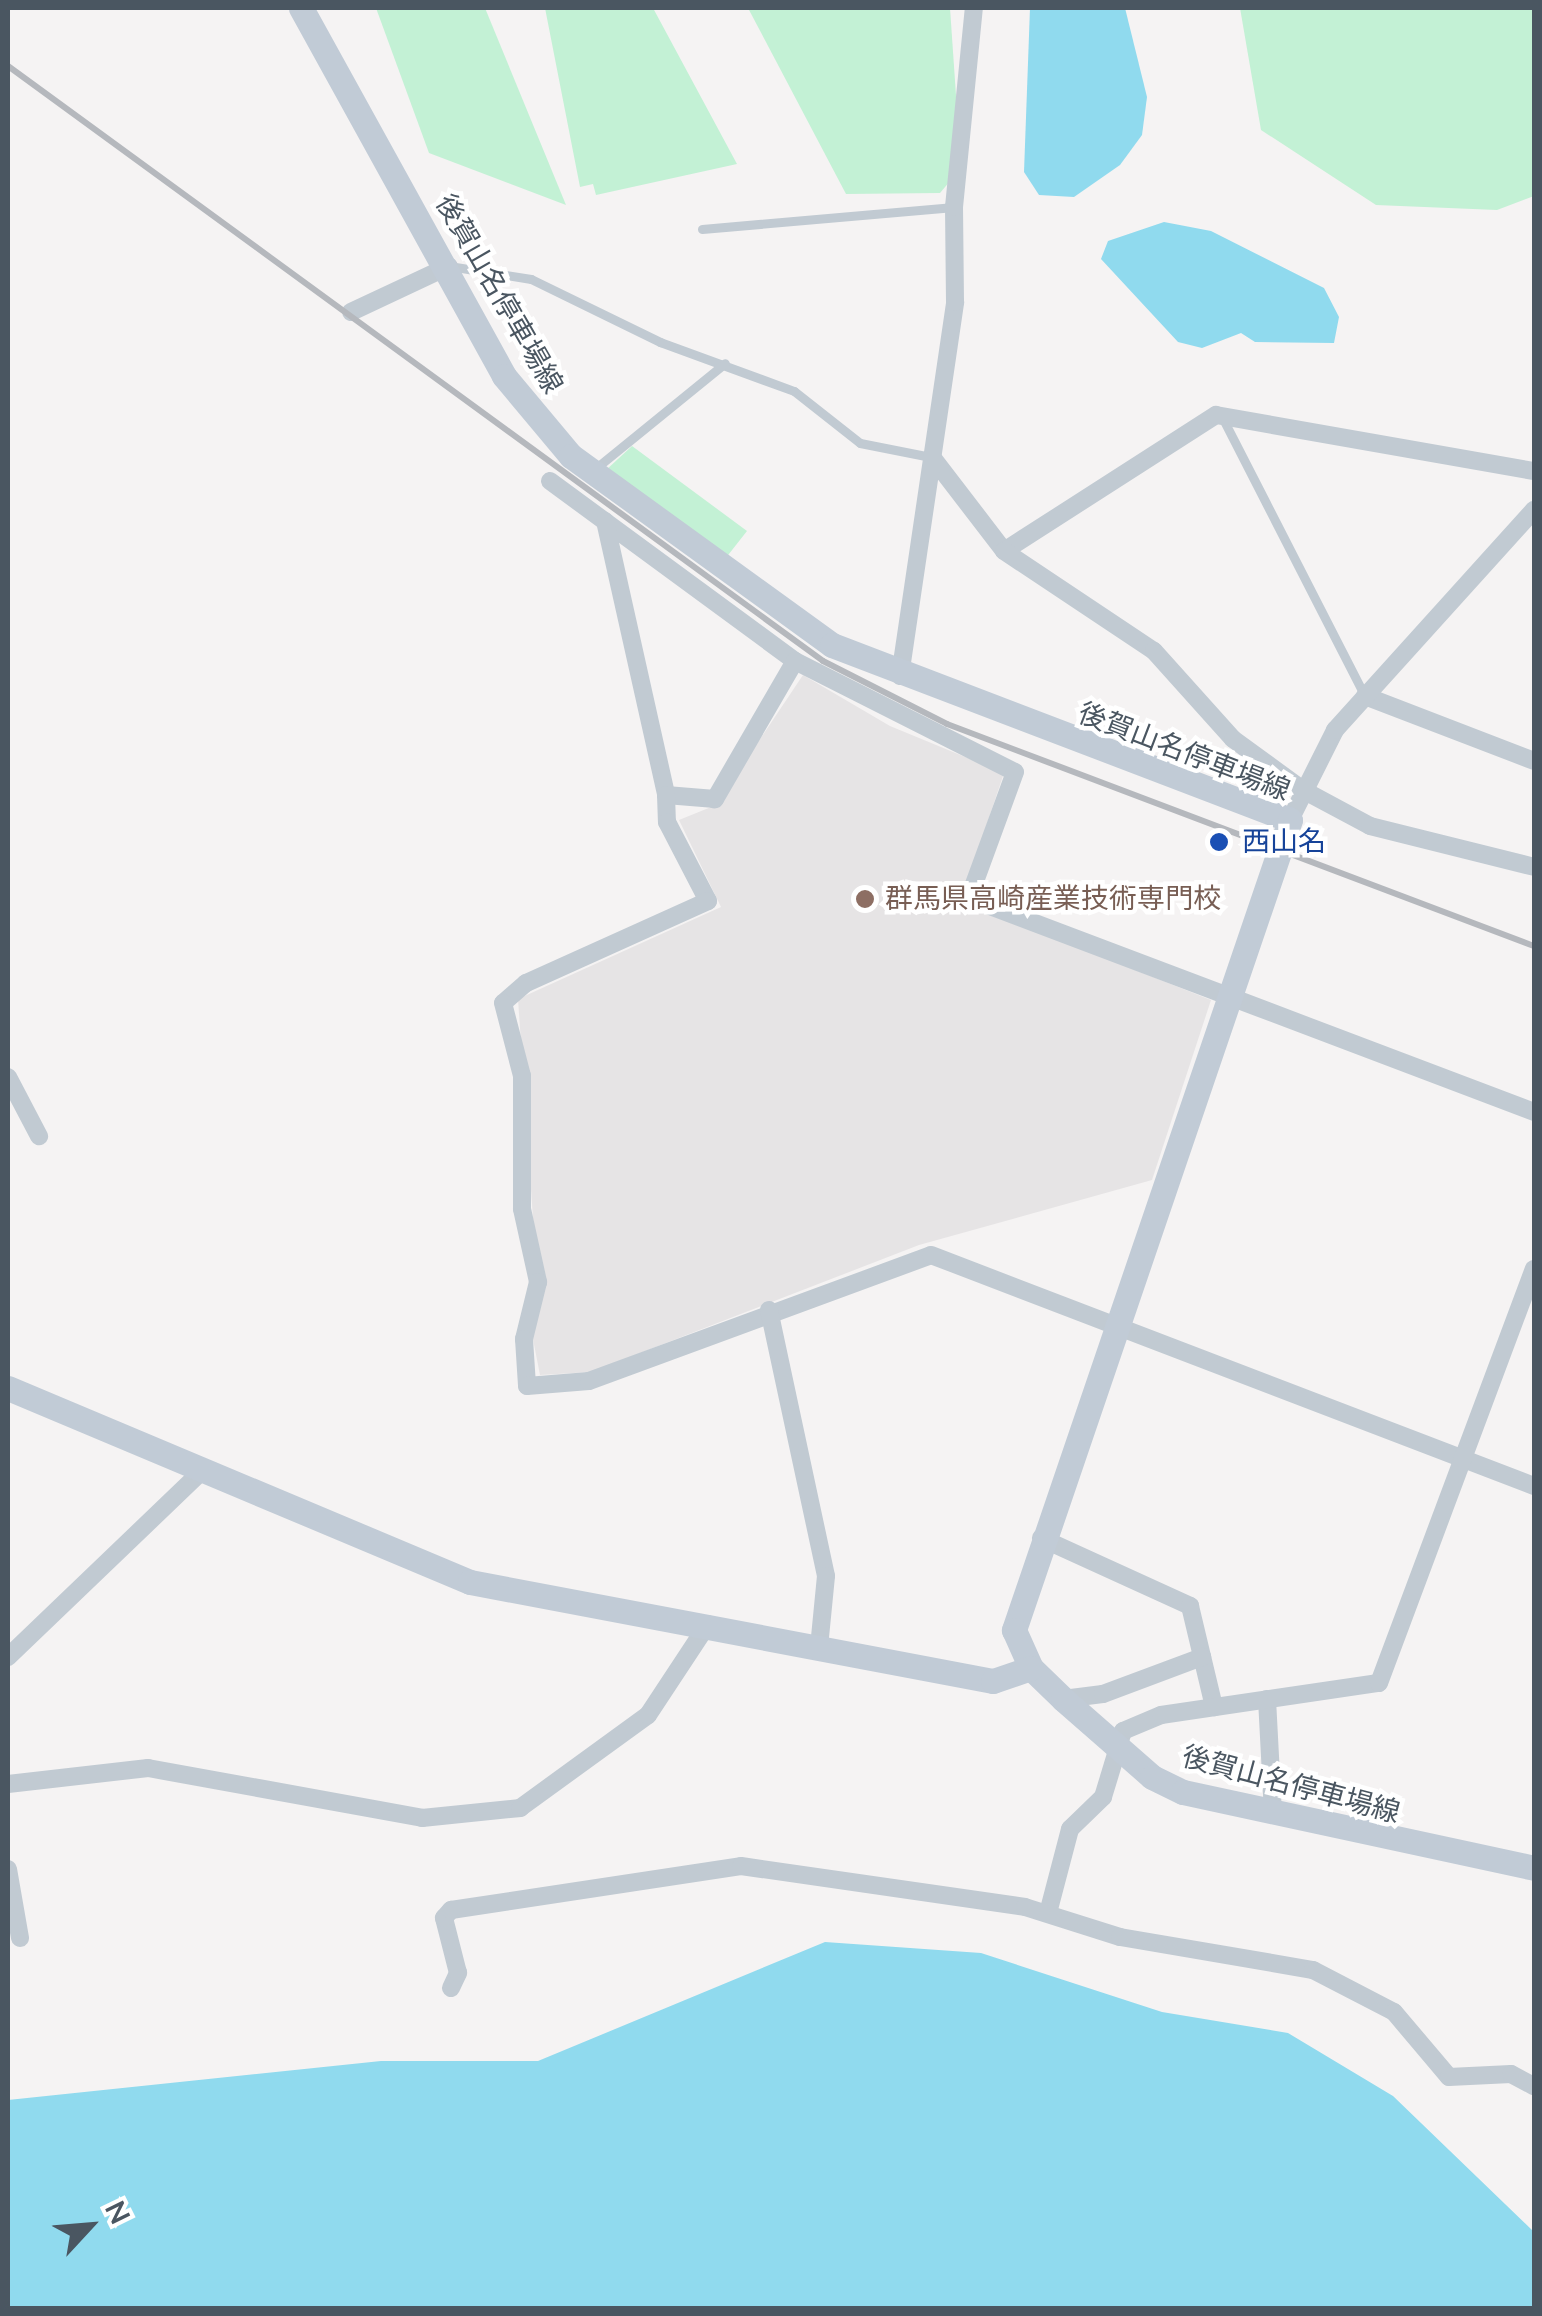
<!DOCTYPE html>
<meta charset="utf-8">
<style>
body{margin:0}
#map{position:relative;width:1542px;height:2316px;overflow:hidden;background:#f5f3f3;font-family:"Nunito Sans","Noto Sans JP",sans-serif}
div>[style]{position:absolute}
.education>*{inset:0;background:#e6e4e5}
.green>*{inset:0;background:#c3f1d5}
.water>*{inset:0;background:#90daee}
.lane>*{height:9px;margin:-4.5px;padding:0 4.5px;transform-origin:4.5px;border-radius:4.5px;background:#c1cad2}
.street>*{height:18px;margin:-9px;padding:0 9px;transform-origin:9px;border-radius:9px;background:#c1cad2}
.secondary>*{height:25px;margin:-12.5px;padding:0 12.5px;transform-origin:12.5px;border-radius:12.5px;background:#c1cbd6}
.rail>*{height:6px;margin:-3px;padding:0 3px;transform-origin:3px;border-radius:3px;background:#b5b8bd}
.dots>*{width:28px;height:28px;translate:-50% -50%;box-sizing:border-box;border:5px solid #fff;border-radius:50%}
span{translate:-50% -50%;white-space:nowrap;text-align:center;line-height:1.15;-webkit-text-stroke:9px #fff;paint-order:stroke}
.street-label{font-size:28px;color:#4a5661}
.transit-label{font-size:28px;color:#164399}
.left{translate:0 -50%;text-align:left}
.education-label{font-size:28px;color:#785e54}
.frame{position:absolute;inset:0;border:10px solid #4a5661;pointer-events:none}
.north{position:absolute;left:40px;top:2176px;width:100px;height:100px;-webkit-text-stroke:8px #fff;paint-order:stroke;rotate:64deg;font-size:28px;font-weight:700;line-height:40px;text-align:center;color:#4a5661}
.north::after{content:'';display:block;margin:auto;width:35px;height:45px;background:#4a5661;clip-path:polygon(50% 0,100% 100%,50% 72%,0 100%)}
</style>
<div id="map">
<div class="education">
<div style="clip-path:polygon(803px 675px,890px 726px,1004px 773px,961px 901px,1211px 1000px,1152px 1180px,919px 1245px,591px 1372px,540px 1375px,532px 1334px,546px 1278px,534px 1233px,518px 999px,721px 907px,679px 820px,716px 805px)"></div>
</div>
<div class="green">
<div style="clip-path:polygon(376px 8px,485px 8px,566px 205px,429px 153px)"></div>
<div style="clip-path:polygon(545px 8px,653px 8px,737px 164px,596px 195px,593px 184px,580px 187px)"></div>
<div style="clip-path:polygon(748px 8px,950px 8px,961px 168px,940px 193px,846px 194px)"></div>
<div style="clip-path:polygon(1240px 8px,1534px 8px,1534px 196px,1497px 210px,1376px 205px,1261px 130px)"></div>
<div style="clip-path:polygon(632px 446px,747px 531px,725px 559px,605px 471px)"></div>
</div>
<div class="water">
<div style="clip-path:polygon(1030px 8px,1125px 8px,1147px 97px,1142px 135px,1120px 165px,1074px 197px,1039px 195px,1024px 172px)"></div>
<div style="clip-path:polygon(1164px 222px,1211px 231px,1324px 288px,1339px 317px,1334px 343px,1255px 342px,1241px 333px,1202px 348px,1178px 342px,1101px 259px,1108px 241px)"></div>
<div style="clip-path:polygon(825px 1942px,981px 1953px,1162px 2012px,1288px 2033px,1393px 2096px,1534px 2232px,1534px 2308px,8px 2308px,8px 2100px,381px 2061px,538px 2061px)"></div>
</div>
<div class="lane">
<div style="left:702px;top:229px;width:253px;rotate:-5deg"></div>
<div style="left:449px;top:266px;width:83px;rotate:9deg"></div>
<div style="left:531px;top:279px;width:144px;rotate:26deg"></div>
<div style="left:660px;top:342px;width:143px;rotate:20.1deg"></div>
<div style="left:794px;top:391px;width:84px;rotate:38.2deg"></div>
<div style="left:860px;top:443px;width:72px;rotate:11.2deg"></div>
<div style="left:1222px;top:417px;width:314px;rotate:62.9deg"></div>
<div style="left:596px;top:468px;width:166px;rotate:-39.1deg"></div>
</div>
<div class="street">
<div style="left:351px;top:312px;width:108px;rotate:-25.1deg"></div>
<div style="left:932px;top:457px;width:118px;rotate:52.5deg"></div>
<div style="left:1004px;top:551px;width:252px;rotate:-32.7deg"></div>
<div style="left:1216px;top:415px;width:323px;rotate:10deg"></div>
<div style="left:550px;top:481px;width:304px;rotate:36.3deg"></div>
<div style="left:795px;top:661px;width:246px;rotate:26.8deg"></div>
<div style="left:1015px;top:772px;width:134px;rotate:110.1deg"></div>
<div style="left:969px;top:898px;width:604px;rotate:20.74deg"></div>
<div style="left:605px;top:521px;width:281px;rotate:77.4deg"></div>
<div style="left:1004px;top:551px;width:180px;rotate:33.7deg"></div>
<div style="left:1154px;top:651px;width:118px;rotate:48.1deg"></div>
<div style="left:1233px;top:739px;width:87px;rotate:36.1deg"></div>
<div style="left:1303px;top:790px;width:76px;rotate:28.2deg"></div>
<div style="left:1370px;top:826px;width:169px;rotate:14deg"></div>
<div style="left:795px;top:661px;width:160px;rotate:120.1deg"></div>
<div style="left:715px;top:799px;width:49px;rotate:-175.3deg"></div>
<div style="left:666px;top:795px;width:27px;rotate:88deg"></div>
<div style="left:667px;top:822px;width:89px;rotate:62.6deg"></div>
<div style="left:708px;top:901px;width:200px;rotate:155.7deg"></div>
<div style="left:526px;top:983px;width:30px;rotate:139deg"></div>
<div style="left:503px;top:1003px;width:75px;rotate:75.4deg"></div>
<div style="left:522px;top:1076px;width:133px;rotate:90deg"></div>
<div style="left:522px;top:1209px;width:75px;rotate:77.6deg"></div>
<div style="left:538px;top:1282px;width:59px;rotate:103.8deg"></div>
<div style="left:524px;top:1339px;width:47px;rotate:86.3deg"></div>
<div style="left:527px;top:1386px;width:62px;rotate:-4.6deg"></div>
<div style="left:589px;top:1381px;width:364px;rotate:-20.2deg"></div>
<div style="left:931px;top:1255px;width:646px;rotate:20.96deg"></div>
<div style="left:900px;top:676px;width:378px;rotate:-81.6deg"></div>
<div style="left:955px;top:302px;width:95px;rotate:-90.6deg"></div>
<div style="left:954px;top:207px;width:200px;rotate:-84.3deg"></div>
<div style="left:1365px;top:696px;width:181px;rotate:21deg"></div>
<div style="left:1290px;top:820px;width:101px;rotate:-63.4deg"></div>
<div style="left:1335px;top:730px;width:297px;rotate:-47.9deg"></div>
<div style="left:8px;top:1077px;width:67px;rotate:62.3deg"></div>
<div style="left:769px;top:1310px;width:272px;rotate:77.9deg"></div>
<div style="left:826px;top:1576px;width:71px;rotate:95.6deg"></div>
<div style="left:1041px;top:1538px;width:164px;rotate:24.5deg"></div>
<div style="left:1190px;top:1606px;width:104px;rotate:76.6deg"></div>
<div style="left:8px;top:1657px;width:269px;rotate:-43.8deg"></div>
<div style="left:1063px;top:1699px;width:40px;rotate:-7.1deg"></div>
<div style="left:1103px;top:1694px;width:106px;rotate:-20.5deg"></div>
<div style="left:1267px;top:1699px;width:115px;rotate:87deg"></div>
<div style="left:8px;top:1784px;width:141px;rotate:-6.5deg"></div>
<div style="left:148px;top:1768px;width:279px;rotate:10.3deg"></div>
<div style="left:422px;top:1818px;width:99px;rotate:-5.8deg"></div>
<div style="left:520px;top:1808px;width:158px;rotate:-36deg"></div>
<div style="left:648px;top:1715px;width:109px;rotate:-56.6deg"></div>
<div style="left:8px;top:1869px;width:70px;rotate:80.1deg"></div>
<div style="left:1048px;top:1913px;width:87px;rotate:-75.3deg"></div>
<div style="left:1070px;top:1829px;width:46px;rotate:-44.1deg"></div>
<div style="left:1103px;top:1797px;width:69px;rotate:-73.1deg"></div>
<div style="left:1123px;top:1731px;width:41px;rotate:-22.8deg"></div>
<div style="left:1161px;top:1715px;width:220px;rotate:-8.4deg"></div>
<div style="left:1379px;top:1683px;width:442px;rotate:-69.5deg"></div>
<div style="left:451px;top:1988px;width:17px;rotate:-65deg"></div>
<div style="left:458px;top:1973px;width:57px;rotate:-104.3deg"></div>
<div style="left:444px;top:1918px;width:11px;rotate:-49deg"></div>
<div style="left:451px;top:1910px;width:293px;rotate:-8.6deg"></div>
<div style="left:741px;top:1866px;width:287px;rotate:8.2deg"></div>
<div style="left:1025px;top:1907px;width:100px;rotate:17.5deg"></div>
<div style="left:1120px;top:1937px;width:196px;rotate:9.7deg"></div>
<div style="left:1313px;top:1970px;width:91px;rotate:27.4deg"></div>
<div style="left:1394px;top:2012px;width:85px;rotate:49.8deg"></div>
<div style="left:1449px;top:2077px;width:62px;rotate:-2.8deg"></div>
<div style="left:1511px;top:2074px;width:26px;rotate:28deg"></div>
</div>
<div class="secondary">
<div style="left:301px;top:8px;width:420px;rotate:61.1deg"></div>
<div style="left:504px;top:376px;width:104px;rotate:50.1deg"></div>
<div style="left:571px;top:456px;width:322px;rotate:35.9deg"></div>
<div style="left:832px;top:645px;width:490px;rotate:20.9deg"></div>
<div style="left:1290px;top:820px;width:856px;rotate:108.82deg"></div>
<div style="left:1014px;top:1630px;width:42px;rotate:65.9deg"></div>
<div style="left:1031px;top:1668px;width:45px;rotate:44.1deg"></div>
<div style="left:1063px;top:1699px;width:118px;rotate:41.2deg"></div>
<div style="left:1152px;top:1777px;width:34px;rotate:26deg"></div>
<div style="left:1183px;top:1792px;width:359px;rotate:12.2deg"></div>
<div style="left:8px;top:1388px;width:501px;rotate:22.78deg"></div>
<div style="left:470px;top:1582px;width:532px;rotate:10.72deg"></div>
<div style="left:993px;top:1681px;width:40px;rotate:-18.9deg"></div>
</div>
<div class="rail">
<div style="left:8px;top:66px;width:1009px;rotate:36.13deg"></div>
<div style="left:823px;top:661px;width:139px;rotate:26.9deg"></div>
<div style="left:947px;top:724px;width:628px;rotate:20.72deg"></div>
</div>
<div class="dots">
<div style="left:1219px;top:842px;background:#1a4fb4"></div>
<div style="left:865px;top:899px;background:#8d6e63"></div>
</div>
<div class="street-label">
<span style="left:499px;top:294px;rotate:60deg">後賀山名停車場線</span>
<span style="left:1184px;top:752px;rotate:21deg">後賀山名停車場線</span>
<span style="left:1291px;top:1785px;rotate:15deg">後賀山名停車場線</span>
</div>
<div class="transit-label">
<span class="left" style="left:1242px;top:842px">西山名</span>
</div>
<div class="education-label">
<span class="left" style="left:885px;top:899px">群馬県高崎産業技術専門校</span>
</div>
<div class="frame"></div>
<div class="north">N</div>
</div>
